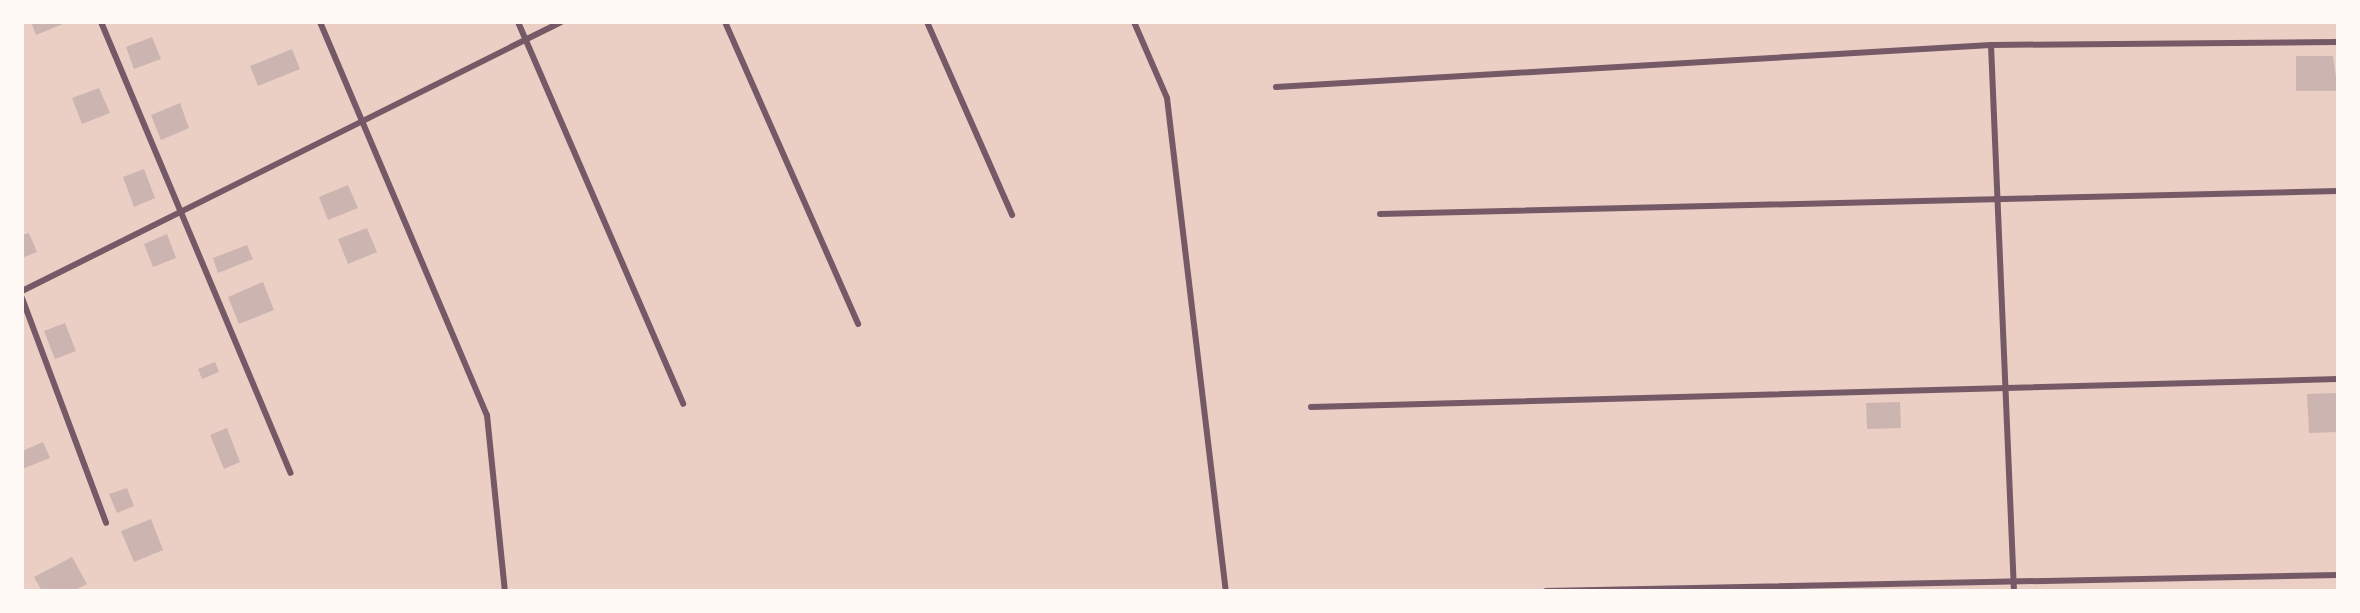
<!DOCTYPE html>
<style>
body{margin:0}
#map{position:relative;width:2360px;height:613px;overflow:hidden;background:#f7e1d7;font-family:Commissioner,sans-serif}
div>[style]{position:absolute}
.green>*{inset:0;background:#ebcfc5}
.building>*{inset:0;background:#ccb4b1}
.service>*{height:6px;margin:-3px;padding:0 3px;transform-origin:3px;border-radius:3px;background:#755966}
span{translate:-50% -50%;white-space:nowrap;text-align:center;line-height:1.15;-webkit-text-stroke:6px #fffaf5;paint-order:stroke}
.frame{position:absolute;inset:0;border:24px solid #fffaf5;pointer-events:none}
</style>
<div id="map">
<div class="green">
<div style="clip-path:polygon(22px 22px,2338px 22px,2338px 591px,22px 591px)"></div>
</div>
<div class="building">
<div style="clip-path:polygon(31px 22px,68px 22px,36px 35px)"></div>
<div style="clip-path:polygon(152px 37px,161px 59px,134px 69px,126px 47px)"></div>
<div style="clip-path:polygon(292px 49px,300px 69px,258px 86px,250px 66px)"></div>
<div style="clip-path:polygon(2296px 56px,2333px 56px,2338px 91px,2296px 91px)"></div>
<div style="clip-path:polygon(99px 88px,110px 113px,82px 124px,72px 98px)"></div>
<div style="clip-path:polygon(180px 103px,189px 128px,161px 140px,151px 115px)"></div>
<div style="clip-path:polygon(144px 169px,155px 198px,134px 207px,123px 177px)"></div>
<div style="clip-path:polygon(348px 185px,358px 208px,328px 220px,319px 197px)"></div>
<div style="clip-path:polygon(367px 228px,377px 252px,348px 264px,338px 239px)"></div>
<div style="clip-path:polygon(29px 233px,37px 252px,22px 258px,22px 235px)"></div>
<div style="clip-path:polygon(167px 234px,176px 258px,153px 267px,144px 244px)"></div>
<div style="clip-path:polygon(247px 245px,253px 259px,218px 273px,213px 258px)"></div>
<div style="clip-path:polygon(263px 282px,274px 310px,239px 324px,228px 297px)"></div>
<div style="clip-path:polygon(65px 323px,76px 351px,55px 359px,44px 331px)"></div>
<div style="clip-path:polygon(215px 362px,219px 372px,202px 379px,198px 369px)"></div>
<div style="clip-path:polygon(2338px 393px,2338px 432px,2309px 433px,2307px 394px)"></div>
<div style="clip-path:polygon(1900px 402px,1901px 428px,1867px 429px,1866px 403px)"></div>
<div style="clip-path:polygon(227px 428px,240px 462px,224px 469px,210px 435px)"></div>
<div style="clip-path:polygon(43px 442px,50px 458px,22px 469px,22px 451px)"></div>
<div style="clip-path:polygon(127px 488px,134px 506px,117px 513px,109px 494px)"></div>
<div style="clip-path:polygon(151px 519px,163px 550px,134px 562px,121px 531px)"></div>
<div style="clip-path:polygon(72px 557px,87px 584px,73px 591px,42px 591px,34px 577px)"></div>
</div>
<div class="service">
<div style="left:101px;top:22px;width:489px;rotate:67.2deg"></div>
<div style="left:320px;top:22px;width:427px;rotate:67deg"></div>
<div style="left:487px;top:415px;width:177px;rotate:84.2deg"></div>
<div style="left:518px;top:22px;width:416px;rotate:66.6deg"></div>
<div style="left:725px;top:22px;width:330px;rotate:66.2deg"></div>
<div style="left:927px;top:22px;width:211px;rotate:66.2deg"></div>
<div style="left:1134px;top:22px;width:83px;rotate:66.5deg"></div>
<div style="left:1167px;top:98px;width:497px;rotate:83.2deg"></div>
<div style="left:1991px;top:45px;width:546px;rotate:87.59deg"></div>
<div style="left:1276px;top:87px;width:716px;rotate:-3.36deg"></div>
<div style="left:1991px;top:45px;width:347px;rotate:-0.5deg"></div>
<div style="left:1380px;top:214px;width:958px;rotate:-1.38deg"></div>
<div style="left:22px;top:291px;width:602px;rotate:-26.52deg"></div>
<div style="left:22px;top:298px;width:240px;rotate:69.5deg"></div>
<div style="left:1311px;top:407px;width:1027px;rotate:-1.56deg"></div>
<div style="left:1546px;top:591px;width:792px;rotate:-1.16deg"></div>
</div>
<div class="frame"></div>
</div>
